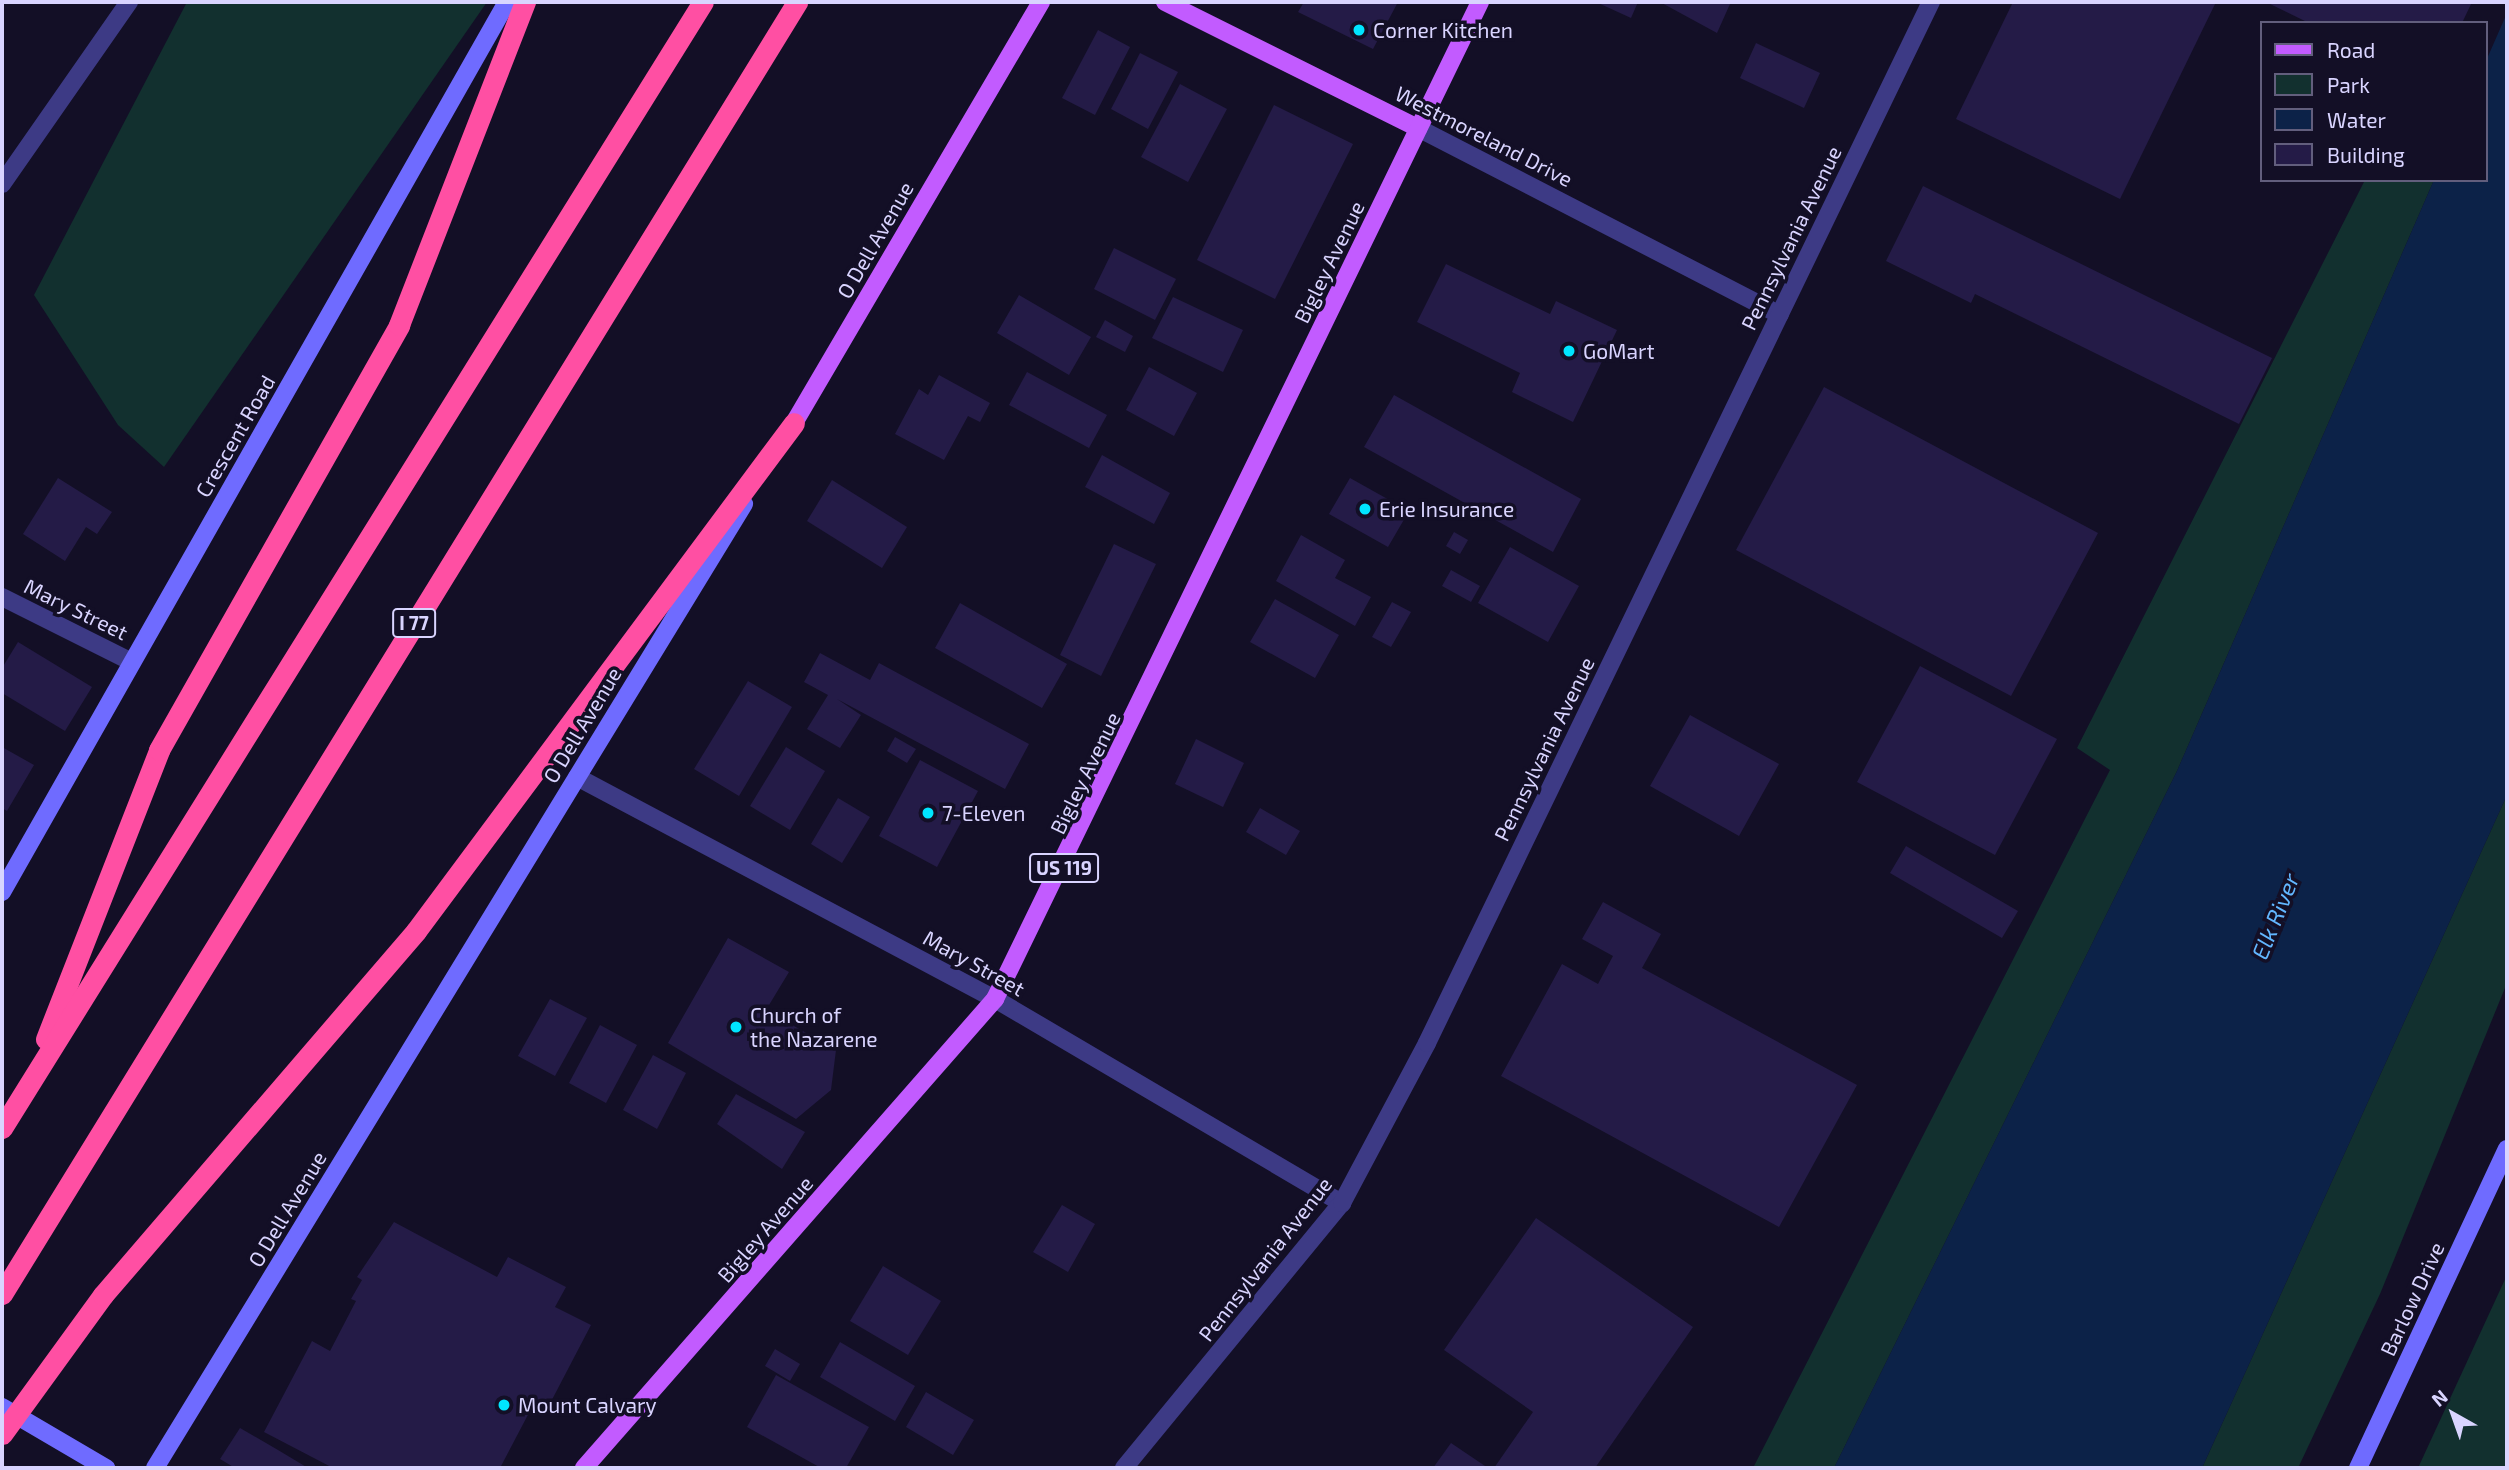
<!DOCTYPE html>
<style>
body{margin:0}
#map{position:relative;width:2509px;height:1470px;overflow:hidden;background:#130f26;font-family:"Exo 2",sans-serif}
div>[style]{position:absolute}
.green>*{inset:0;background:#12302f}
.water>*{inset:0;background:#0c2248}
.building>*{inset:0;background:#241b47}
.street>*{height:18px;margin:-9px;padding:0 9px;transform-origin:9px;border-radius:9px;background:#3d3a85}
.secondary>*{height:18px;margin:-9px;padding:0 9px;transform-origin:9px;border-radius:9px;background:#6f6bff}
.primary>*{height:18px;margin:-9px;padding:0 9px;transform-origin:9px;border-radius:9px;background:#c25bff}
.highway>*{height:21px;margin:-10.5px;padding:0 10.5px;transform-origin:10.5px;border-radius:10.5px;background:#ff4fa3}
.dots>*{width:19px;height:19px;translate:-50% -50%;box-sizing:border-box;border:4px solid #130f26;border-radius:50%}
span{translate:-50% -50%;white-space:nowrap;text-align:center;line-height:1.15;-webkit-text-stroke:7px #130f26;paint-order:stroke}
.shield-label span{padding:2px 5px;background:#130f26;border:2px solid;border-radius:5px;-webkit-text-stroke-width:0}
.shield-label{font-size:19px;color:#d9d4ff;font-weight:700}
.poi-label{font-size:21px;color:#d9d4ff}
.left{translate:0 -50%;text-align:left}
.street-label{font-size:21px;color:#d9d4ff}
.water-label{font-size:23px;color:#62b6ff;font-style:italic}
.frame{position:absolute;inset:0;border:4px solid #d9d4ff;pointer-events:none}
.legend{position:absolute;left:2260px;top:21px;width:228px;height:161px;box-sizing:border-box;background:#130f26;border:2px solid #625e7d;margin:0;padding:9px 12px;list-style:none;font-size:21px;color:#d9d4ff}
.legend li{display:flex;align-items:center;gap:14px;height:35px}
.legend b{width:35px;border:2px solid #625e7d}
.north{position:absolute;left:2418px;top:1379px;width:70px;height:70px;-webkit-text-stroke:5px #130f26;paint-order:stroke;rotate:320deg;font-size:19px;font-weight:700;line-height:28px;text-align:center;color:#d9d4ff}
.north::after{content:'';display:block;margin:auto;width:24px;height:32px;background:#d9d4ff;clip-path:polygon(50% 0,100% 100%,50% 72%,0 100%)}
</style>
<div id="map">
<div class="green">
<div style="clip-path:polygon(187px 2px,487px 2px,164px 467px,118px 425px,34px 295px)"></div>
<div style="clip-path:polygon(2365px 180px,2434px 180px,2177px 771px,1834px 1468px,1753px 1468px,2110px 770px,2077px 748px)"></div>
<div style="clip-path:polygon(2507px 795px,2507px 983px,2380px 1294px,2298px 1468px,2202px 1468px)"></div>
<div style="clip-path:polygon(2507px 1275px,2507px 1468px,2418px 1468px)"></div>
</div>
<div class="water">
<div style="clip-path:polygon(2507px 13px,2507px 795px,2202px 1468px,1834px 1468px,2177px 771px,2434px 180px,2486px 180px,2486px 61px)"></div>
</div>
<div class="building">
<div style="clip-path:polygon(1304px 2px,1398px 2px,1373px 49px,1298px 12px)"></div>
<div style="clip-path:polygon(1596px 2px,1638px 2px,1631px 18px)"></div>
<div style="clip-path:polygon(1660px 2px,1727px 2px,1730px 4px,1717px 33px)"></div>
<div style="clip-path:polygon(2013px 2px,2216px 2px,2120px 199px,1956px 119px)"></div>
<div style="clip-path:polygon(2266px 2px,2472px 2px,2462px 23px,2309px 23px)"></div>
<div style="clip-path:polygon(1098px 30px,1130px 47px,1095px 115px,1062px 98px)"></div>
<div style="clip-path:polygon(1756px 43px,1820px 73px,1804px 108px,1740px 78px)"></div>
<div style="clip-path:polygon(1140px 53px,1178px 72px,1148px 129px,1111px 109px)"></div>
<div style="clip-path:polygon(1180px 84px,1227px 109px,1188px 182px,1141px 157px)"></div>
<div style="clip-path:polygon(1274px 105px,1353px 144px,1275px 299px,1197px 260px)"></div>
<div style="clip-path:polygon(1923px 186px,2272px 358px,2239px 424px,1975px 294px,1971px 303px,1886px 261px)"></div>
<div style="clip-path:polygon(1114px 248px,1176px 279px,1155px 320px,1094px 289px)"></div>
<div style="clip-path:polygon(1446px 264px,1550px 314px,1556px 301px,1617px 330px,1573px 422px,1512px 392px,1520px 373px,1417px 322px)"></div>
<div style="clip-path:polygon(1019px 295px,1091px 337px,1069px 375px,997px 333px)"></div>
<div style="clip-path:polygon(1173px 297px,1243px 330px,1223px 372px,1152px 338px)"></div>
<div style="clip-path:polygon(1105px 320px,1133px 336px,1125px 352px,1096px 337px)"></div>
<div style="clip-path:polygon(1149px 367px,1197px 393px,1174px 436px,1126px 410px)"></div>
<div style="clip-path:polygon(1027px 372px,1107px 415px,1089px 448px,1009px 405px)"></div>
<div style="clip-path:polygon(939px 375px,990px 403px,980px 422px,968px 416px,944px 460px,895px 434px,919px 389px,928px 395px)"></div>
<div style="clip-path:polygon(1824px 387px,2098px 533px,2011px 696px,1736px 550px)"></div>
<div style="clip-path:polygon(1394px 395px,1581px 499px,1553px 552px,1364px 447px)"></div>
<div style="clip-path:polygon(1102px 455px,1170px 493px,1154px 524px,1085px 487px)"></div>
<div style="clip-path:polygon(58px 478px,112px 512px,97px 534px,86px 527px,65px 561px,23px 534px)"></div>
<div style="clip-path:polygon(1350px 478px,1409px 511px,1388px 547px,1329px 514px)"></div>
<div style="clip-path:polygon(832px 480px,907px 527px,882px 568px,807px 521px)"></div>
<div style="clip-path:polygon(1454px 532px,1468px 540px,1460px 554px,1446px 546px)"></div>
<div style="clip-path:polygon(1301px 535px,1345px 560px,1335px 578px,1371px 597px,1355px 626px,1276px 581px)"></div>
<div style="clip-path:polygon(1114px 544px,1156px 564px,1101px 676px,1060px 655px)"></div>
<div style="clip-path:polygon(1510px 547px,1579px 586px,1548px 642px,1478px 603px)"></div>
<div style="clip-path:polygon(1451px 570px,1480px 586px,1471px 602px,1442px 586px)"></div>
<div style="clip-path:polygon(1275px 599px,1339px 635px,1315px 678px,1250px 642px)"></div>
<div style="clip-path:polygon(1392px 602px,1411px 612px,1391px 647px,1372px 637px)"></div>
<div style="clip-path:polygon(960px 603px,1067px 664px,1042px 708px,935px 648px)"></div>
<div style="clip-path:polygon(18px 642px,92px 687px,65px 731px,2px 693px,2px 668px)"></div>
<div style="clip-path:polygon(820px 653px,870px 680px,879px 663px,1029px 744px,1005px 789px,837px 699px,861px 715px,840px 748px,807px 729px,828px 695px,804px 682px)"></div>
<div style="clip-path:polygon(1920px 666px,2057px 739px,1995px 855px,1857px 782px)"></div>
<div style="clip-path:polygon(748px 681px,792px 707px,739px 796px,694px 769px)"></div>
<div style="clip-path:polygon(1690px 715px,1779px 764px,1739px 836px,1650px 786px)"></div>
<div style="clip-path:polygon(895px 737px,916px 749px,907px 763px,887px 751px)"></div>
<div style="clip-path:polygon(1196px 739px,1244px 763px,1223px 807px,1175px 784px)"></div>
<div style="clip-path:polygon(2px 747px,34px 765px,7px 811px,2px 808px)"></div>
<div style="clip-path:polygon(786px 747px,825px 771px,790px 830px,750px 806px)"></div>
<div style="clip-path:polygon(920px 760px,978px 791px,937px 867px,879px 836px)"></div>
<div style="clip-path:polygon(838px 798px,870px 817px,842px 863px,811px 844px)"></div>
<div style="clip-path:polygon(1260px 808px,1300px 831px,1286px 855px,1246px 832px)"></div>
<div style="clip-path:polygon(1906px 846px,2018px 911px,2002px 938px,1890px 873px)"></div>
<div style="clip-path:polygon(1603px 902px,1661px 934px,1642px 968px,1857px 1085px,1779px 1227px,1501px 1076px,1562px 964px,1598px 984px,1613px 956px,1582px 939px)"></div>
<div style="clip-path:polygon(728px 938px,789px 972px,766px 1010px,836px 1050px,831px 1090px,796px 1119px,668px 1043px)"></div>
<div style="clip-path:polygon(550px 999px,587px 1018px,555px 1076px,518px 1056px)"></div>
<div style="clip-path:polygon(600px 1025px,637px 1045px,606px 1103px,569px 1083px)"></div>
<div style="clip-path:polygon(653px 1055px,686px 1073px,657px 1129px,623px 1110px)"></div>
<div style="clip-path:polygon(736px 1094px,805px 1132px,782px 1169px,717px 1124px)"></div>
<div style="clip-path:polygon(1062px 1205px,1095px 1224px,1068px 1272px,1033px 1252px)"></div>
<div style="clip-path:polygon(1536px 1218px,1693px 1327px,1595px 1468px,1494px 1468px,1533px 1412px,1444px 1350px)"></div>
<div style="clip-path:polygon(394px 1222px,497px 1277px,508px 1257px,566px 1287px,555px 1307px,591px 1325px,544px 1415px,531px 1409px,500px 1468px,333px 1468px,264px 1432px,312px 1341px,330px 1351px,356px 1301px,351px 1299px,362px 1280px,357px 1277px)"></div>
<div style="clip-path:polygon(883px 1266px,941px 1301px,908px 1355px,850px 1321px)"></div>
<div style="clip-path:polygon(840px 1342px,915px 1386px,895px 1421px,820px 1377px)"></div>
<div style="clip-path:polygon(775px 1349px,800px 1364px,790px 1381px,765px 1366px)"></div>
<div style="clip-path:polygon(776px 1375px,869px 1427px,846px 1468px,821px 1468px,747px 1427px)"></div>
<div style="clip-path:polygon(926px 1392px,974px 1420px,953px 1455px,906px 1427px)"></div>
<div style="clip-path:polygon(240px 1428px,278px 1450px,308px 1468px,235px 1468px,220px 1459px)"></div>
<div style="clip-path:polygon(1451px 1443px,1488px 1468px,1433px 1468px)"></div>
</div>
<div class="street">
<div style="left:1418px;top:128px;width:407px;rotate:27.3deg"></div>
<div style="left:2px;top:184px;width:222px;rotate:-55.1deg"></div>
<div style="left:2px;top:597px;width:143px;rotate:26.6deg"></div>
<div style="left:577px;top:777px;width:473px;rotate:28deg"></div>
<div style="left:995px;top:999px;width:403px;rotate:30.5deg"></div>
<div style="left:1124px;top:1468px;width:343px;rotate:-50.6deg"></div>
<div style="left:1342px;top:1203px;width:181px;rotate:-62deg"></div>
<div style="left:1427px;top:1043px;width:1157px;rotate:-64.17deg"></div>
</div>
<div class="secondary">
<div style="left:2px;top:892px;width:1023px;rotate:-60.43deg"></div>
<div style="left:2px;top:1407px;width:121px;rotate:30.4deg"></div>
<div style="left:155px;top:1468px;width:1130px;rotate:-58.58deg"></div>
<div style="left:2358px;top:1468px;width:352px;rotate:-65deg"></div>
</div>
<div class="primary">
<div style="left:1165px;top:2px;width:283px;rotate:26.5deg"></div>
<div style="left:794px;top:423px;width:488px;rotate:-59.6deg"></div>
<div style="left:584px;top:1468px;width:624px;rotate:-48.77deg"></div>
<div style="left:995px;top:999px;width:1109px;rotate:-64.06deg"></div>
</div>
<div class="highway">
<div style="left:46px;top:1039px;width:310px;rotate:-68.6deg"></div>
<div style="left:159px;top:750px;width:488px;rotate:-60.5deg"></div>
<div style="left:399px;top:325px;width:347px;rotate:-68.7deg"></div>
<div style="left:2px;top:1128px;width:1326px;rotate:-58.1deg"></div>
<div style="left:2px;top:1294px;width:1517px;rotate:-58.39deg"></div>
<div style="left:2px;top:1434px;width:172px;rotate:-54deg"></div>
<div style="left:103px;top:1295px;width:480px;rotate:-49.3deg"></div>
<div style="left:416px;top:931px;width:633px;rotate:-53.35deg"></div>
</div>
<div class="dots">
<div style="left:1359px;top:30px;background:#00e5ff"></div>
<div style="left:1569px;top:351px;background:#00e5ff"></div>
<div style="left:1365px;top:509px;background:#00e5ff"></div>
<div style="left:928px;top:813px;background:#00e5ff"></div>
<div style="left:736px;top:1027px;background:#00e5ff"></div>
<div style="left:504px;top:1405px;background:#00e5ff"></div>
</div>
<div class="shield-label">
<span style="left:414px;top:623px">I 77</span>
<span style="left:1064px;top:868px">US 119</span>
</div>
<div class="poi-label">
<span class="left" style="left:1373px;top:30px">Corner Kitchen</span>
<span class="left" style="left:1583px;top:351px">GoMart</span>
<span class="left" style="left:1379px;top:509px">Erie Insurance</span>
<span class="left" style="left:942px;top:813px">7-Eleven</span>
<span class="left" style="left:750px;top:1027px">Church of<br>the Nazarene</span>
<span class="left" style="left:518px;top:1405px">Mount Calvary</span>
</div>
<div class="street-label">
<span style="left:1484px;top:136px;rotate:27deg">Westmoreland Drive</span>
<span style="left:1791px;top:238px;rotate:-64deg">Pennsylvania Avenue</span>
<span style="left:875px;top:240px;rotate:-60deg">O Dell Avenue</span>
<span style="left:1329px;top:262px;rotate:-64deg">Bigley Avenue</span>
<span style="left:235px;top:436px;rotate:-60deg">Crescent Road</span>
<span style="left:76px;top:609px;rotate:26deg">Mary Street</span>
<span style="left:582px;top:725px;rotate:-59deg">O Dell Avenue</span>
<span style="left:1544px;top:749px;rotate:-64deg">Pennsylvania Avenue</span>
<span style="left:1085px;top:773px;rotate:-64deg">Bigley Avenue</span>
<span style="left:974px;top:963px;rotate:29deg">Mary Street</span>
<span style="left:287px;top:1209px;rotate:-59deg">O Dell Avenue</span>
<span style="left:765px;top:1229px;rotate:-49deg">Bigley Avenue</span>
<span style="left:1265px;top:1259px;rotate:-52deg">Pennsylvania Avenue</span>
<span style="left:2412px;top:1299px;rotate:-65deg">Barlow Drive</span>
</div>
<div class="water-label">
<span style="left:2275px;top:916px;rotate:-68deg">Elk River</span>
</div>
<div class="frame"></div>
<ul class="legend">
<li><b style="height:9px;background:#c25bff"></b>Road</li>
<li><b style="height:19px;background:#12302f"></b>Park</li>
<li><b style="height:19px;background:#0c2248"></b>Water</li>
<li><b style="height:19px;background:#241b47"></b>Building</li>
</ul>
<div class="north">N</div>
</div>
